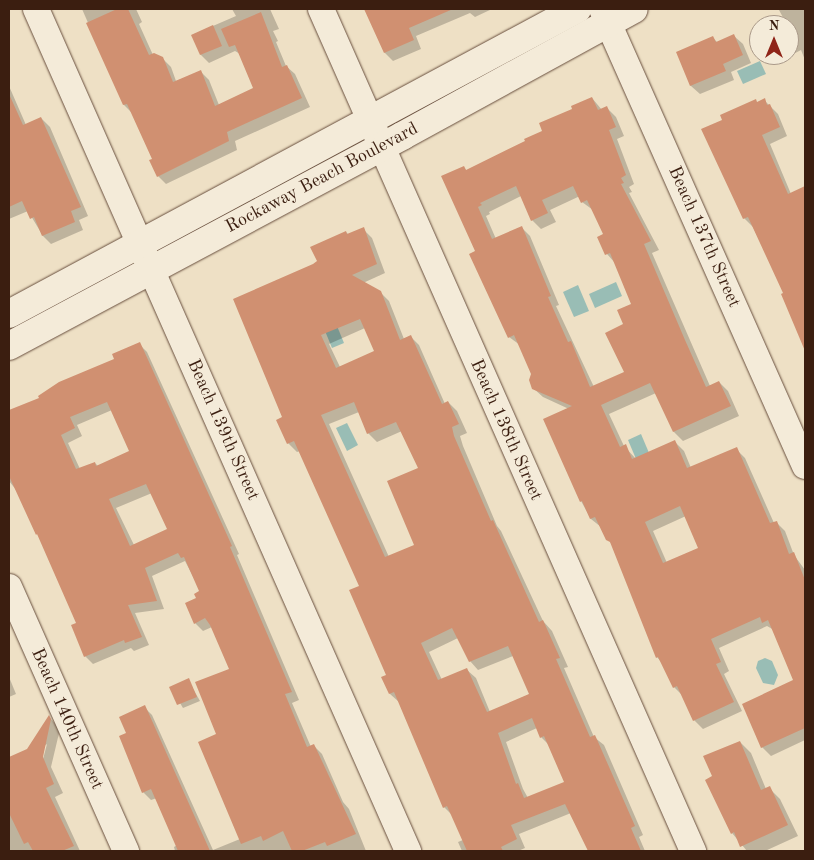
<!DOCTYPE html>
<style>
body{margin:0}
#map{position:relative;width:814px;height:860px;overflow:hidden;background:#eee0c5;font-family:"Old Standard TT",serif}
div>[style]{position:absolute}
.water>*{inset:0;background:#99bdb5}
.shadow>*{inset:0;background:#0003}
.building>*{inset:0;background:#d09071}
.roads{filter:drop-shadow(0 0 1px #684e3d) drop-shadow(0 0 1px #684e3d)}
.street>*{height:26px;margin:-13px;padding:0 13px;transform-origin:13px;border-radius:13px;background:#f4ebd9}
.secondary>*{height:28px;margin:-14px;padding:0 14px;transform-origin:14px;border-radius:14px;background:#f4ebd9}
span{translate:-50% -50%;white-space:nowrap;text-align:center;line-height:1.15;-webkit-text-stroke:4px #f4ebd9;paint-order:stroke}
.street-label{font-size:18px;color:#3b1e10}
.frame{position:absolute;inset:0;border:10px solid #3b1e10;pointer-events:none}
.north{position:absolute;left:749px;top:15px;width:50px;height:50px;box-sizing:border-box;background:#f4ebd9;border:1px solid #aa9989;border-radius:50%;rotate:0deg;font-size:14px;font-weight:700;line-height:20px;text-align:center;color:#3b1e10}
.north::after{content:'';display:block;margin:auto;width:18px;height:22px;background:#8f2418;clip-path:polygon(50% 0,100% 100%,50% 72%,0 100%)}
</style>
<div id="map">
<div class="water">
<div style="clip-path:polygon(760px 61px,766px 74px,743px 84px,737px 71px)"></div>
<div style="clip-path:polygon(616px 282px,622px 296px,595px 308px,589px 294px)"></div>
<div style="clip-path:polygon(578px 285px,589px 311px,574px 317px,563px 292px)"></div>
<div style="clip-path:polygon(323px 326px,337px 326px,344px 343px,332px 348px)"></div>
<div style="clip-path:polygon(347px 423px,358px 445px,347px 451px,336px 428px)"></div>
<div style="clip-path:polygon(641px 434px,652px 460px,639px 466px,628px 440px)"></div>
<div style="clip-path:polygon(765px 658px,772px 661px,778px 675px,774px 685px,763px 683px,756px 668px,758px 661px)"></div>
</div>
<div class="shadow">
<div style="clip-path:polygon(82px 9px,136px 9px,142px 22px,139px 24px,153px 55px,162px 58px,171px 67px,176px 81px,201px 72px,209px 80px,219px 105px,255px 89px,240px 54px,235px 51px,209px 63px,201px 55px,192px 35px,236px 16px,232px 9px,270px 9px,279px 29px,273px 31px,278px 41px,276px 42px,286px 66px,295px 74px,310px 107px,235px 141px,237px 150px,166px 184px,158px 176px,154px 160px,132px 113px,124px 105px)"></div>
<div style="clip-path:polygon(365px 9px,492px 9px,475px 17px,470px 13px,416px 36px,421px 49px,393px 61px,385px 53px)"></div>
<div style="clip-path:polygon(781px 9px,805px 9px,805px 60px,801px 50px,782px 60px,777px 55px,789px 55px,789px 25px,782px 25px,786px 23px,779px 10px)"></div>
<div style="clip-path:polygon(734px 36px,743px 44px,751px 63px,731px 72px,734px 80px,700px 94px,691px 86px,678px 53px,713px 38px,718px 43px)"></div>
<div style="clip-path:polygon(9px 86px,26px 125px,41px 118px,50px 127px,88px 216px,79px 220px,83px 230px,51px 244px,43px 236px,28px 211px,9px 219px)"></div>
<div style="clip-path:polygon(evenodd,592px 98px,602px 110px,607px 108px,616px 117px,624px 136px,617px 139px,634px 184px,629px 187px,632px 192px,629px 193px,659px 250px,652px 253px,710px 386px,719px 382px,728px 391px,739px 416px,683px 441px,674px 432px,656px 393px,609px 414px,624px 446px,636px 459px,675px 442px,684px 451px,691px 468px,736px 449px,745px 458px,774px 523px,776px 522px,785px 531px,794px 555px,805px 570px,805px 740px,771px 756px,762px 747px,794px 681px,774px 630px,767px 626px,719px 648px,729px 671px,724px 674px,742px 711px,703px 729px,694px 720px,683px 696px,674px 687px,662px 663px,657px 657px,612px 545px,601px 527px,591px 519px,581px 501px,569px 409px,543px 397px,533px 388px,532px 374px,520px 345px,509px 337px,477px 252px,463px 167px,467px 171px,544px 132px,592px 98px,521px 196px,532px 220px,541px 229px,556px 222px,550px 210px,580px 196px,582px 202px,593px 210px,604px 235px,599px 237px,607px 254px,615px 263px,633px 304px,624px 325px,626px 373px,594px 387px,556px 306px,559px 305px,530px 236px,522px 228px,496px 239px,486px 216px,490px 214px,489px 212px,521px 196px,592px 98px,686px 516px,700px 549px,667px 563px,653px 531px,686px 516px)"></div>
<div style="clip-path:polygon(764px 100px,778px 114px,787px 136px,770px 144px,791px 194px,805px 188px,805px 348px,783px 294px,785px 293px,753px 227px,744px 218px,757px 103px)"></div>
<div style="clip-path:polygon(evenodd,363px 229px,372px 238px,385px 273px,363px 283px,380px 292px,389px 301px,404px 339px,410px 336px,419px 345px,445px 404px,448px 402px,457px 411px,467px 433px,460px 436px,463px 446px,497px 526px,501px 531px,543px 621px,552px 631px,568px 667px,564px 668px,594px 737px,604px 745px,643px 835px,639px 837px,645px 851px,589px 851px,571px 813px,519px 834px,525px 848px,518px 851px,462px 851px,458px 842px,463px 840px,452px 815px,444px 807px,399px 702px,390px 694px,388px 675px,361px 586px,300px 451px,297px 452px,288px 443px,278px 421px,284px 417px,314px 265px,346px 232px,349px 235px,363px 229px,365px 328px,375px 352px,340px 367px,329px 344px,365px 328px,363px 229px,359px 412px,368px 433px,377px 442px,402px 431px,420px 468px,416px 545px,389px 557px,329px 424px,359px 412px,363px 229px,458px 638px,470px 661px,478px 670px,513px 656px,530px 694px,490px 712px,476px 678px,467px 670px,442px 680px,429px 652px,458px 638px,363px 229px,537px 728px,541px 737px,550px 746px,566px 783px,528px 798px,523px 789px,506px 742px,537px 728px)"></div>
<div style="clip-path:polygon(evenodd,139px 344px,147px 352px,239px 554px,237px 555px,299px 700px,292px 703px,311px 747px,314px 746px,322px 754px,343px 802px,349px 809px,366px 851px,175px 851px,174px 847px,177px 845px,157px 798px,151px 800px,143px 792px,128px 734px,144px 707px,152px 715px,213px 850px,240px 839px,218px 735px,231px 669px,212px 627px,203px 631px,195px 623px,201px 592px,185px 561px,152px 576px,164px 609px,135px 613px,149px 645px,134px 651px,131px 648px,93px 664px,85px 656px,78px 623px,40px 538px,17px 491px,9px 481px,9px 420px,41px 398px,116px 359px,139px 344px,112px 410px,131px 452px,98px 466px,95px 463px,80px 469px,68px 443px,82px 436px,77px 425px,112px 410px,139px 344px,152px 493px,169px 530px,134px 545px,116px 508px,152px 493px)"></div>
<div style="clip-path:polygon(9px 677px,16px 694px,9px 697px)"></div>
<div style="clip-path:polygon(188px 680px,200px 701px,183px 708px,171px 688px)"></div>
<div style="clip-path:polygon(evenodd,49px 717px,60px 729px,51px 767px,63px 793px,55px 797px,80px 851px,9px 851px,9px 759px,28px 750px,49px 717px,47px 744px,42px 763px,43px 747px,47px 744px)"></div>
<div style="clip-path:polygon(740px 742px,751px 753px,766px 789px,769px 788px,780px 799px,798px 836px,765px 851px,747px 851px,732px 833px,714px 777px)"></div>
</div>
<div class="building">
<div style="clip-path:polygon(117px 9px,128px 9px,149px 55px,154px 53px,163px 57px,173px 82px,201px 70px,215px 106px,253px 88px,235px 45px,229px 47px,221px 29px,261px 12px,282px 67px,287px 65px,302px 98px,227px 132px,229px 141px,157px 177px,149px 160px,152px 159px,127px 104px,123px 105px,86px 23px)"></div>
<div style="clip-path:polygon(364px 9px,453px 9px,409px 28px,414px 40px,384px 53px)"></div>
<div style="clip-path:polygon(213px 25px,222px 46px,200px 55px,191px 35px)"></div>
<div style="clip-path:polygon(734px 34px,743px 55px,723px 64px,726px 71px,690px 86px,676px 52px,713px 36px,716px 42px)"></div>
<div style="clip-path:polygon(9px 94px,23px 125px,41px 117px,81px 207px,71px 211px,75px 222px,42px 236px,34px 217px,30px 219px,22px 201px,9px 207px)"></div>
<div style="clip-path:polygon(evenodd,592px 97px,598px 110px,607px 106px,616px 127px,609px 130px,626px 175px,621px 178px,624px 183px,621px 184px,651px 241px,644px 244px,685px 340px,706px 387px,719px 381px,731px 406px,673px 432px,650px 383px,601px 405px,620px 447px,626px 444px,632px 459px,675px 440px,687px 468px,737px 447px,770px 523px,777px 521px,789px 554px,794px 552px,805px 580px,805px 728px,761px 748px,742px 704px,793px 680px,768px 620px,762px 623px,760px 617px,711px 639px,721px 662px,716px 664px,734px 702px,693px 721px,677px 686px,673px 688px,658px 657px,656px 658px,610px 542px,606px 540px,595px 517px,590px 519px,582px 501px,580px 502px,543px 419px,572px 406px,532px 389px,529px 380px,531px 374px,514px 335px,508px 338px,469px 254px,475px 251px,441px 176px,464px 166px,466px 170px,525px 141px,524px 139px,542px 131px,539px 123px,572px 109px,571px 106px,592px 97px,516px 186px,531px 221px,548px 213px,542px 200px,573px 186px,581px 203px,587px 200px,603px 234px,597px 237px,605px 255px,610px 253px,631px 304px,617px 310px,623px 324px,605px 333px,624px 372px,590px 387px,571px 341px,568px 342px,548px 297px,551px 296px,522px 226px,492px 239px,478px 207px,482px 205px,480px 203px,516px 186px,592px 97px,680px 506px,698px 548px,663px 563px,645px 522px,680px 506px)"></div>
<div style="clip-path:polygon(765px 98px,767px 105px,770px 104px,780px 127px,762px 135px,788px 194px,805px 186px,805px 351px,781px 294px,783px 293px,748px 217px,743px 219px,701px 129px,722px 120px,720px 115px,756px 99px,757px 102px)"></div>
<div style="clip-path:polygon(evenodd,364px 227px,377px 264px,352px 275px,381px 291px,400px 340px,411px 335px,442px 404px,448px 401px,459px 424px,452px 427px,454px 436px,491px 521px,493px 520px,539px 622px,543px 620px,560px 658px,556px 659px,590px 737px,595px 735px,635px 826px,631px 828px,641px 851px,588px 851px,565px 804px,511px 825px,517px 839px,501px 847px,503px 851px,467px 851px,447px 806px,443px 808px,394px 692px,389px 694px,381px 677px,386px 675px,349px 590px,359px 586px,294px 441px,287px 444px,276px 420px,282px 417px,233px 299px,313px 264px,317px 261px,310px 247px,346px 231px,347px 234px,364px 227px,360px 319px,374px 351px,336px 368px,321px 335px,360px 319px,364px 227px,354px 402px,367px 434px,396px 422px,418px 468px,387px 481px,414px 545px,385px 557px,321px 415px,354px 402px,364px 227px,452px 628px,469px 662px,508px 646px,529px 694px,487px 712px,467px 668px,438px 680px,421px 643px,452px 628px,364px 227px,532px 718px,540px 738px,544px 736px,564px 782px,524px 798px,518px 783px,516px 784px,498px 733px,532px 718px)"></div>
<div style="clip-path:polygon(evenodd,140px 342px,232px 546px,230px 547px,292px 692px,285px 694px,307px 747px,314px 744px,356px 834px,327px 846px,325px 842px,302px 851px,292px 851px,283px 831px,263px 841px,261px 836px,241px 844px,198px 742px,216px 734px,195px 682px,229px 669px,210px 625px,205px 618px,194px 624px,185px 603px,196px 598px,194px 594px,199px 591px,184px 557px,181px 558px,178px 553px,145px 568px,157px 601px,128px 605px,142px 637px,125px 643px,124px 640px,84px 657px,71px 625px,76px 623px,37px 534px,36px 535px,9px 476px,9px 410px,39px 398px,38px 396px,59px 382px,114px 359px,112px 354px,140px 342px,107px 402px,129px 451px,96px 466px,95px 462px,76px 469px,61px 435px,75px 428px,70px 417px,107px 402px,140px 342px,146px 484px,167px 529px,130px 546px,109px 499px,146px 484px)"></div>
<div style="clip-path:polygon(189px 678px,197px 697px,177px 705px,169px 687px)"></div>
<div style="clip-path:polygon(145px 705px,210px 851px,178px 851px,151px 789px,142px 793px,119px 736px,126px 733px,119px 717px)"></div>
<div style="clip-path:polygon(49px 715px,51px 719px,43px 757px,54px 784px,46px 788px,74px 846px,62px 851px,33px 851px,28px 842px,24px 844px,9px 813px,9px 757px,27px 749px)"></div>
<div style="clip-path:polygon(740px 741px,761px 790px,770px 786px,788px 825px,740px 847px,734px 832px,731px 834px,705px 780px,712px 776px,703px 756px)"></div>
</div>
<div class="roads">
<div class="street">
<div style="left:36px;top:9px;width:921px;rotate:66.16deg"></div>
<div style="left:321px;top:9px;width:921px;rotate:66.16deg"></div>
<div style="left:602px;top:9px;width:500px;rotate:66.05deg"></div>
<div style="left:9px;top:587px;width:289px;rotate:66.1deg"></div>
</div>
<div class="secondary">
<div style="left:9px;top:314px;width:645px;rotate:-28.23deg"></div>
<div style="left:9px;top:346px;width:446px;rotate:-28.1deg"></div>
<div style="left:402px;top:136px;width:264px;rotate:-28.7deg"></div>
</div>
</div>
<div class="street-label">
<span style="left:322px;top:178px;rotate:-28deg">Rockaway Beach Boulevard</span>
<span style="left:704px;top:237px;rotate:66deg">Beach 137th Street</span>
<span style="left:223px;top:430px;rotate:66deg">Beach 139th Street</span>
<span style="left:506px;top:430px;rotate:66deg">Beach 138th Street</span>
<span style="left:67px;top:719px;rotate:66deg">Beach 140th Street</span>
</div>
<div class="frame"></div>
<div class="north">N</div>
</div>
